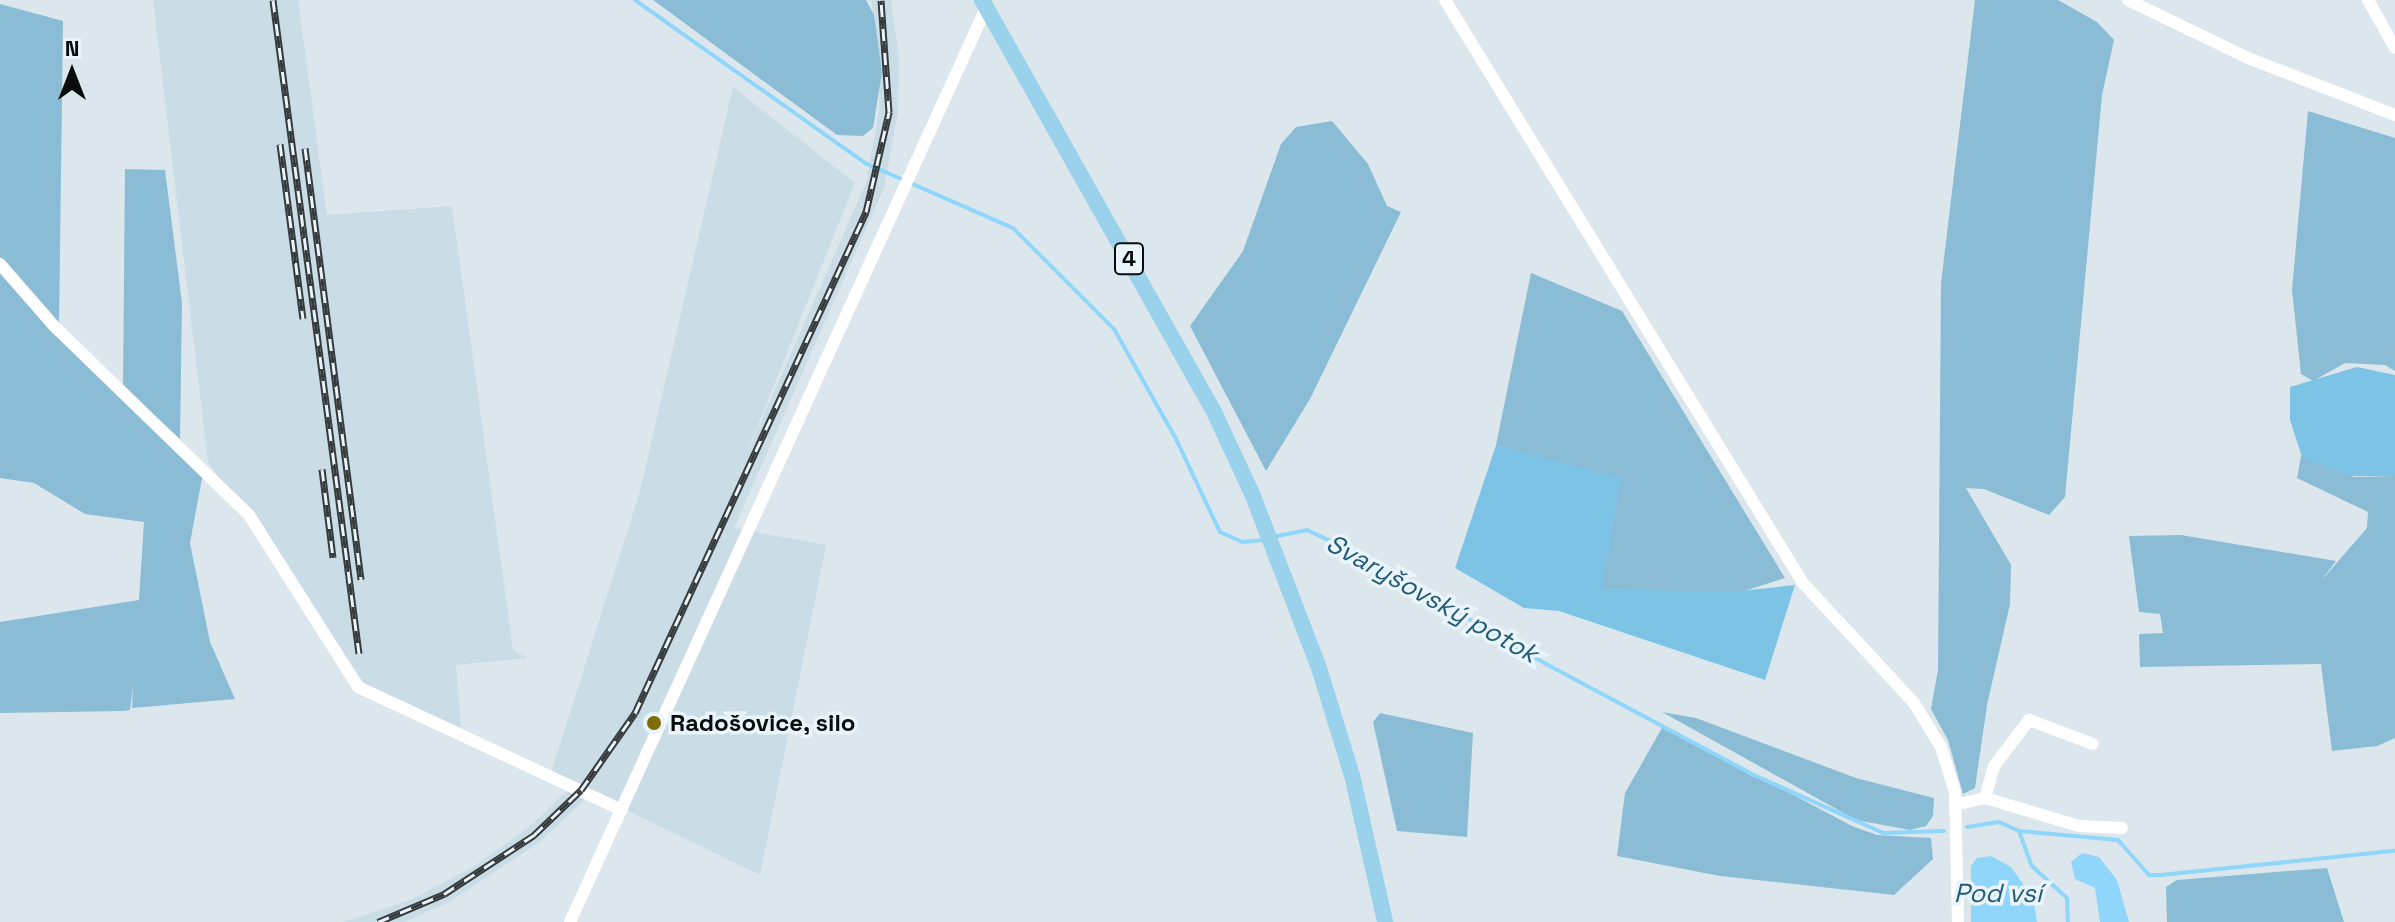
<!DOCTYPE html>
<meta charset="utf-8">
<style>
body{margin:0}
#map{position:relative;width:2395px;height:922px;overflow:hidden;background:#dce7ed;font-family:"Space Grotesk",sans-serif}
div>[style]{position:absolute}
.built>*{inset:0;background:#cadde7}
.green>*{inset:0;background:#8abcd5}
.forest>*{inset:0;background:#7cc3e6}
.water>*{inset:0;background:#8fd6fa}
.stream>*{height:4px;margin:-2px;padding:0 2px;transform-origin:2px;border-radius:2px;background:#8fd6fa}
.minor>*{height:12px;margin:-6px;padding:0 6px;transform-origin:6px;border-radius:6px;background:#fff}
.major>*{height:16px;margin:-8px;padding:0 8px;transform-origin:8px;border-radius:8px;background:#9ad2ec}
.rail>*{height:7px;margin-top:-3.5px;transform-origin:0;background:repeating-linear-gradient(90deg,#e9f5fb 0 12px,#353a3d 0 24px);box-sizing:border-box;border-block:2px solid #353a3d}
.dots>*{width:22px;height:22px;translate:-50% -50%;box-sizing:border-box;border:4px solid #e9f5fb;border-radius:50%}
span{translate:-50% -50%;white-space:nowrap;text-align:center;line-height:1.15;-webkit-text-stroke:7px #e9f5fb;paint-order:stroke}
.shield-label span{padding:2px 6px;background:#e9f5fb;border:2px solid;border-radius:6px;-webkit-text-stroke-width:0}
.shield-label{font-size:22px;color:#090c0e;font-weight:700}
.poi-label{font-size:24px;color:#090c0e;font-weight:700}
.left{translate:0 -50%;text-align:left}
.water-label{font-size:26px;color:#235b74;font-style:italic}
.north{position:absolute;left:32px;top:32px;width:80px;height:80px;-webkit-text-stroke:6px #e9f5fb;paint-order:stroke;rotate:0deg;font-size:22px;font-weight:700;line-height:32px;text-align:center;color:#090c0e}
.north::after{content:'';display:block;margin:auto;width:28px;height:36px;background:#090c0e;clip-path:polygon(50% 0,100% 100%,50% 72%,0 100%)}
</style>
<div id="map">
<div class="built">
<div style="clip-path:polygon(153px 0,298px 0,327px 215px,452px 206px,513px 650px,527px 658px,456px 665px,461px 728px,365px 684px,208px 462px)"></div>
<div style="clip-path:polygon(871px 0,891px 0,899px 58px,898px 112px,884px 188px,734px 528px,826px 545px,760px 875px,591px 793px,540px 842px,449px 902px,405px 922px,343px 922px,410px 900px,470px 869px,528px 828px,573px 785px,551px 773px,640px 491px,733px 87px,855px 183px,744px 460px,866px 183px,879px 111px,880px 59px)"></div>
</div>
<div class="green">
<div style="clip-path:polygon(653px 0,866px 0,874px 15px,882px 72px,873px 128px,863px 136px,837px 135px)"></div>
<div style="clip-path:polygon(1975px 0,2058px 0,2097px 22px,2114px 40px,2102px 95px,2065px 497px,2049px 515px,1984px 489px,1966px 488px,2011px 565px,2010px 604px,1987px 705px,1975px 788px,1963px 794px,1948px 740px,1931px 709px,1938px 670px,1941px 283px)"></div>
<div style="clip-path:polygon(0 4px,63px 21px,59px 327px,0 257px)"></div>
<div style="clip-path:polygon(2308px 111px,2395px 138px,2395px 371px,2385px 365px,2345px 363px,2313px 381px,2301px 374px,2292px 290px)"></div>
<div style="clip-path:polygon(1332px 121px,1368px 164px,1387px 206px,1401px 212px,1310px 399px,1266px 471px,1190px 326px,1243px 251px,1281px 144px,1296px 127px)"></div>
<div style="clip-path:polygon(125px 169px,165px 170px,182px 303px,180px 439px,123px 387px)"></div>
<div style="clip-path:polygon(0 265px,203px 473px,190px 543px,210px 642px,235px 699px,132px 708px,133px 685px,130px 710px,124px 711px,0 713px,0 622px,139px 600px,144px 522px,85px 514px,34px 483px,0 478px)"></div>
<div style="clip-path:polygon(1531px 273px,1622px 311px,1785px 578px,1735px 594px,1602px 589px,1496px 445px)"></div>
<div style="clip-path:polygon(2301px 456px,2354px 477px,2395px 476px,2395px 738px,2377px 746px,2332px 751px,2321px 664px,2140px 667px,2139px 634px,2163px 633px,2160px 614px,2139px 612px,2129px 536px,2181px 535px,2336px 561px,2320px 582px,2367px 528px,2368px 512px,2297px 478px)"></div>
<div style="clip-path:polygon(1662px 712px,1696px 718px,1856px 778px,1934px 798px,1933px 816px,1926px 826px,1910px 830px,1856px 820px)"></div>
<div style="clip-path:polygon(1380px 713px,1473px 733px,1467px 837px,1397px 831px,1373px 722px)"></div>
<div style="clip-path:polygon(1663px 726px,1852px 826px,1877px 835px,1931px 838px,1933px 859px,1894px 895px,1720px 876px,1617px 856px,1625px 793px)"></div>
<div style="clip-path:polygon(2327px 868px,2344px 922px,2167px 922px,2166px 887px,2177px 880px)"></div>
</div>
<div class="forest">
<div style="clip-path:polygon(2357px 367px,2395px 375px,2395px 476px,2351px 476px,2302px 457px,2290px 420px,2290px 387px)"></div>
<div style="clip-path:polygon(1496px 445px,1621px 478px,1602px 589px,1731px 592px,1795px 585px,1765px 680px,1559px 611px,1524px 608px,1455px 568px)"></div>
</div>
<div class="water">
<div style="clip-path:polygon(2082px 853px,2099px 857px,2117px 880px,2129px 922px,2100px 922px,2095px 888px,2075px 879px,2071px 862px)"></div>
<div style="clip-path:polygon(1991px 856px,2011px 867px,2033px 898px,2037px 922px,1971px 922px,1971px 866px,1977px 858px)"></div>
</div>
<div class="stream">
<div style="left:635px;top:0;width:284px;rotate:35.3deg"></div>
<div style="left:867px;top:164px;width:159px;rotate:23.7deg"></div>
<div style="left:1013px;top:228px;width:143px;rotate:45deg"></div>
<div style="left:1114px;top:329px;width:126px;rotate:60.6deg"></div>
<div style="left:1176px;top:439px;width:103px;rotate:64.7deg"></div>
<div style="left:1220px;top:532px;width:24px;rotate:24deg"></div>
<div style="left:1242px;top:542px;width:22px;rotate:-5deg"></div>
<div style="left:1272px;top:537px;width:36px;rotate:-11deg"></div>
<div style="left:1307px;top:530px;width:54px;rotate:25.1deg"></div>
<div style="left:1356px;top:553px;width:220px;rotate:30.3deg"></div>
<div style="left:1546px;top:664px;width:236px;rotate:28.1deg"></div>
<div style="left:1754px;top:775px;width:141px;rotate:24.2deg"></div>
<div style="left:1883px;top:833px;width:61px;rotate:-1.9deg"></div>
<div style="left:1967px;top:827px;width:32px;rotate:-9deg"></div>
<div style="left:1999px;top:822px;width:22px;rotate:24deg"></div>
<div style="left:2019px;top:831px;width:37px;rotate:70deg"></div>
<div style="left:2032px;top:866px;width:47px;rotate:42.4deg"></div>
<div style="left:2067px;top:898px;width:24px;rotate:88deg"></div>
<div style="left:2019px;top:831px;width:99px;rotate:5.2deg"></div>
<div style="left:2118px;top:840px;width:47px;rotate:48.5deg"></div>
<div style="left:2149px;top:875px;width:12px"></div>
<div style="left:2161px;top:875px;width:235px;rotate:-5.9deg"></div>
</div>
<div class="minor">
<div style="left:1445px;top:0;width:684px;rotate:58.45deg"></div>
<div style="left:1803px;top:583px;width:163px;rotate:47.2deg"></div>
<div style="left:1914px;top:703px;width:52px;rotate:58.5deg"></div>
<div style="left:1941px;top:747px;width:47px;rotate:72.7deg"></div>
<div style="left:1955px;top:792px;width:130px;rotate:88.7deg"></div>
<div style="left:2128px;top:0;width:133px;rotate:25.8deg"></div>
<div style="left:2248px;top:58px;width:158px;rotate:21.2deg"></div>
<div style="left:2368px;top:0;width:55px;rotate:60.6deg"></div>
<div style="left:0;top:264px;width:82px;rotate:48.9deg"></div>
<div style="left:54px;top:326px;width:272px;rotate:44.1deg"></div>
<div style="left:249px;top:515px;width:204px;rotate:57.6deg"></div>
<div style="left:358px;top:687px;width:291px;rotate:25deg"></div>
<div style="left:1985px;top:798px;width:33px;rotate:-74deg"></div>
<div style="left:1994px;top:766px;width:58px;rotate:-52.7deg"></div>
<div style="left:2029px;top:720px;width:68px;rotate:20.6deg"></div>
<div style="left:1955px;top:805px;width:31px;rotate:-13deg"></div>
<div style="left:1985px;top:798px;width:98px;rotate:16.6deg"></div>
<div style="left:2079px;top:826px;width:43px;rotate:2.7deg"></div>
<div style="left:570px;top:922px;width:1004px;rotate:-65.53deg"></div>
</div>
<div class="major">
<div style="left:982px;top:0;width:475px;rotate:60.6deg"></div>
<div style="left:1215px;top:414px;width:90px;rotate:65.1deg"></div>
<div style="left:1253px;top:496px;width:184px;rotate:69deg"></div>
<div style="left:1319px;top:668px;width:112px;rotate:72.9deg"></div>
<div style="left:1352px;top:775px;width:151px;rotate:77.3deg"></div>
</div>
<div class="rail">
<div style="left:273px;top:0;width:659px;rotate:82.5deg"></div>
<div style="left:280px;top:144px;width:176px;rotate:82.5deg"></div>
<div style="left:305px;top:148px;width:435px;rotate:82.6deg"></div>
<div style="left:322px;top:469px;width:89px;rotate:82.9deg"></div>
<div style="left:378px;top:922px;width:72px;rotate:-23deg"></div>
<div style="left:444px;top:894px;width:108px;rotate:-33.2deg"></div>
<div style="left:534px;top:835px;width:65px;rotate:-43.8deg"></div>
<div style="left:581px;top:790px;width:94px;rotate:-55deg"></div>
<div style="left:635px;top:713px;width:552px;rotate:-65.25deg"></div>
<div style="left:866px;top:212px;width:103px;rotate:-77deg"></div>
<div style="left:889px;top:112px;width:112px;rotate:-94.1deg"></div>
</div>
<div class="dots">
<div style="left:654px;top:723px;background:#7e6c06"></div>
</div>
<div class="shield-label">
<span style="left:1129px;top:259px">4</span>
</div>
<div class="poi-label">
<span class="left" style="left:670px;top:723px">Radošovice, silo</span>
</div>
<div class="water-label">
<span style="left:1432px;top:599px;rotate:29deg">Svaryšovský potok</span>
<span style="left:1998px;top:894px">Pod vsí</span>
</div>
<div class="north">N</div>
</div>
